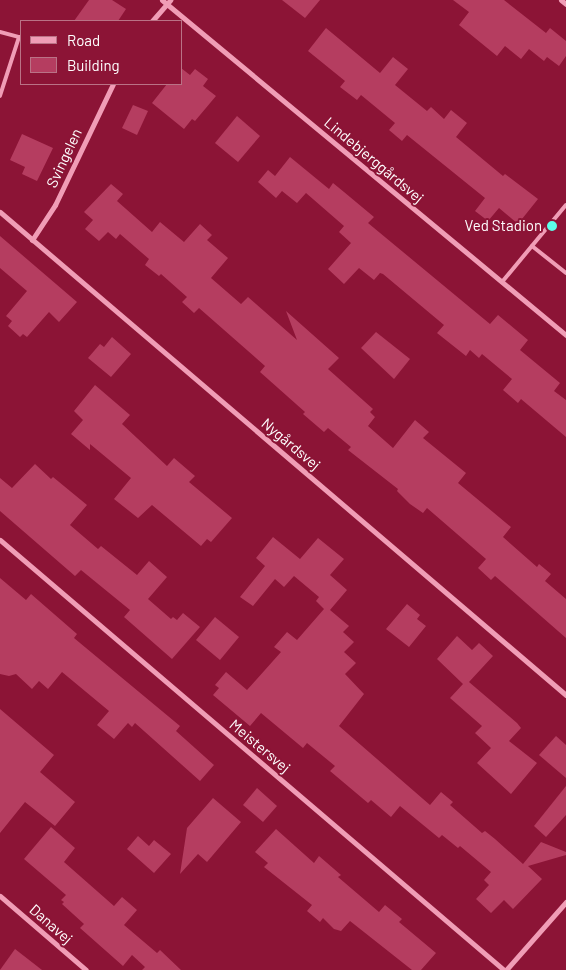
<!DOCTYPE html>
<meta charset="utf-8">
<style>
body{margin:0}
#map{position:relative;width:566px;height:970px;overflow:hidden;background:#8c1436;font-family:Barlow,sans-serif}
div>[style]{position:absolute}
.building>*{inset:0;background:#b53d60}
.lane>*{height:4px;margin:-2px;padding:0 2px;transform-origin:2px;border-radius:2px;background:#f09db6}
.street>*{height:5px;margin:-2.5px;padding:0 2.5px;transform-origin:2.5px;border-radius:2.5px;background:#f09db6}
.dots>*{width:14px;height:14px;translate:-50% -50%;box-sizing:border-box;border:2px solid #8c1436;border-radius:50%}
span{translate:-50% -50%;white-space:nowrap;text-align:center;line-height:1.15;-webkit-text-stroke:4px #8c1436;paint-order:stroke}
.street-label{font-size:15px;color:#fff}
.poi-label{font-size:15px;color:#fff}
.right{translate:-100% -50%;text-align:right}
.legend{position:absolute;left:20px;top:20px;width:162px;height:65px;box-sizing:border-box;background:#8c1436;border:1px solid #ba7286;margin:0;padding:6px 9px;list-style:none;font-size:15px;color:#fff}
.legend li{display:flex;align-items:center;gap:10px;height:25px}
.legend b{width:25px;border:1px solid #ba7286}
</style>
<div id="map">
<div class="building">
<div style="clip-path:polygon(89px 0,112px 0,126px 9px,118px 21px,74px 21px)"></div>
<div style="clip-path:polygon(282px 0,320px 0,305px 18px)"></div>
<div style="clip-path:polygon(453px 0,504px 0,546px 33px,550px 28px,566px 41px,566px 56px,559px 66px,547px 57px,544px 61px,529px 49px,521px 59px,505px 46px,497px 56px,459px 25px,469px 12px)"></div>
<div style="clip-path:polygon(326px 28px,380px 73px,393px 57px,408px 69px,395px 85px,427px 111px,431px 107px,444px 119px,451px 110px,467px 123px,456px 137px,503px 176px,505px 174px,538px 199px,518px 224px,499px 208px,488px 221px,475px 211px,485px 198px,407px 135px,402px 141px,389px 130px,395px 123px,361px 95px,357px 100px,340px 87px,345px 81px,308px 51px)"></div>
<div style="clip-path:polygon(181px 68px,190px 75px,195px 69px,208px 79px,203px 86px,216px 96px,195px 121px,192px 119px,184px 129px,152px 103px,167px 84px,181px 84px)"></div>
<div style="clip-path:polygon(133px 105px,148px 111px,137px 135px,122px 128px)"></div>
<div style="clip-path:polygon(237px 116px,260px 136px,238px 162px,215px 143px)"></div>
<div style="clip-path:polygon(22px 134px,53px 148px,37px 181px,22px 174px,25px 167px,10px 160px)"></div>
<div style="clip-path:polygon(290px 157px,329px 189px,333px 183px,344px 192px,374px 217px,368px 223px,490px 324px,498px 315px,528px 340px,520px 350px,560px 383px,554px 391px,566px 400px,566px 437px,521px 399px,518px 403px,503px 390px,512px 379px,482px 354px,479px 358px,470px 350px,466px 356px,437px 333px,444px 325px,383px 274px,380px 273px,374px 280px,359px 268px,344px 284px,328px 269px,351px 243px,339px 232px,344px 226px,306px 193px,297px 203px,282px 191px,276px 198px,258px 182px,268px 170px,275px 176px)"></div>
<div style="clip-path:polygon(111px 184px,123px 194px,117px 201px,152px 232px,160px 222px,184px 242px,200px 224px,212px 235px,207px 240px,228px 258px,211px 278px,241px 304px,248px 297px,297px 340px,286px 311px,339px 358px,328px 369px,373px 409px,370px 412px,375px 417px,368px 426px,393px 448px,415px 420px,429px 432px,423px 438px,466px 473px,458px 483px,511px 527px,503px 537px,537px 567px,539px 564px,551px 574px,545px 581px,566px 599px,566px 638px,495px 576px,491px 580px,478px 568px,486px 559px,427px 508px,423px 513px,410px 504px,397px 491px,398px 489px,348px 450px,351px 447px,328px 428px,324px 432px,303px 414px,305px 412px,260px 372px,265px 366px,199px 308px,194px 313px,182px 302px,187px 297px,161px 274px,159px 276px,145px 265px,149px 259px,120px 234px,116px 239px,108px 232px,99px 241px,85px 229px,93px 220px,84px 212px)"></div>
<div style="clip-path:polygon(0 236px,77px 302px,59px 322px,49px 312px,27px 337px,23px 334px,20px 337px,8px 326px,12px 321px,6px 316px,27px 291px,0 268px)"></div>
<div style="clip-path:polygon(376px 332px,410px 359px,394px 379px,361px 348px)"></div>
<div style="clip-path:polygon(112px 337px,131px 354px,111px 377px,88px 358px,100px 344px,104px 347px)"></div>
<div style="clip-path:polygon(95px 385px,130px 415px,122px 424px,167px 466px,174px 458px,195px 476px,189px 482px,232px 518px,211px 542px,207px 539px,201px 546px,152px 505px,138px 518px,114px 499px,131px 478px,90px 444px,90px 450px,71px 434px,83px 420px,74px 411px)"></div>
<div style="clip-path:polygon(35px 464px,51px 479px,53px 477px,87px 505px,70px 525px,98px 549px,101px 546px,137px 575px,149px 561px,167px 577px,148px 599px,171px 619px,173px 617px,177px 620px,183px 613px,200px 627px,172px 659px,124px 617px,130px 610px,81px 570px,75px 576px,0 511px,0 478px,12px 488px)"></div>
<div style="clip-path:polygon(273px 537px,300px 559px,318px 538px,344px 559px,330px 575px,347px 590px,330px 610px,349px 626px,343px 632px,354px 642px,344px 652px,356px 663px,345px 674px,364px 694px,339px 726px,430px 805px,441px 792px,453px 802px,450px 805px,482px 833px,485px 831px,495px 839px,523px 864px,541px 842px,566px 852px,566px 855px,528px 866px,542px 879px,513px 909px,504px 900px,491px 913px,476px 899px,489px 885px,484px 880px,491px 872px,460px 846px,458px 848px,442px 835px,439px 838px,400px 806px,391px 817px,371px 800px,368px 803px,330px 771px,335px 766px,307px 743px,303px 748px,261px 713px,250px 726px,213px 695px,219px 688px,215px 685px,226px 672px,247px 690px,281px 652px,274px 647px,287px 632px,297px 640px,324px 609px,316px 601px,319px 597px,294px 576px,284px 587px,275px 579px,253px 606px,240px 597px,265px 566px,256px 558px)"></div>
<div style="clip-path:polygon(0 578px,26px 600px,31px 594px,77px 634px,74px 638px,180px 726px,176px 731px,214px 765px,200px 781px,135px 723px,132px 727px,128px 723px,114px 739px,97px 725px,109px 711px,62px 672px,48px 689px,39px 681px,32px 689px,16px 674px,9px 676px,0 674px)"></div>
<div style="clip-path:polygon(407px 604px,420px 615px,417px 619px,426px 626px,409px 647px,386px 629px)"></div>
<div style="clip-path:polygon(215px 617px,239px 637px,220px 660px,196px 640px)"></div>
<div style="clip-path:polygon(457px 636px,472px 650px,479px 643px,493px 656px,469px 682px,517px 723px,521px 728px,509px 741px,537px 763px,511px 794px,477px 763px,491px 748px,475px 733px,482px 726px,450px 698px,463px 684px,437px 659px)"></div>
<div style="clip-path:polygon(0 709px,54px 755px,40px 772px,75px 802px,55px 826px,25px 802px,0 833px)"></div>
<div style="clip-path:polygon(556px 736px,566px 745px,566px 778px,539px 755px)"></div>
<div style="clip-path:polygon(566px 786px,566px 815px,546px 837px,534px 826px)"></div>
<div style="clip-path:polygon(257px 788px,277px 806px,263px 822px,243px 805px)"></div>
<div style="clip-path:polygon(213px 798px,241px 822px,207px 862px,198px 854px,180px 874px,187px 828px)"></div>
<div style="clip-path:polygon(51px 827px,75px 848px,64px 862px,114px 906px,122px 897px,137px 910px,124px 925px,157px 953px,160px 950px,181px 970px,142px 970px,145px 967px,132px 955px,123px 966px,80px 928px,84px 924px,62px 904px,64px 902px,61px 900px,66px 895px,24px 859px)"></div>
<div style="clip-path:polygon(276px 829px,314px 863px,319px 856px,341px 875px,338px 877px,379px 912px,385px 905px,402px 919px,399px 922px,436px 953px,421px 970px,412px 970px,350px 921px,341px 931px,334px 929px,323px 918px,320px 922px,307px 911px,312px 905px,264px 867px,268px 863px,255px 852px)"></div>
<div style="clip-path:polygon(138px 836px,149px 846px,154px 840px,171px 854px,154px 873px,127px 849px)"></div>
<div style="clip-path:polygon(15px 949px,42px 970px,0 970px)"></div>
</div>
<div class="lane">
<div style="left:0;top:32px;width:20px;rotate:15deg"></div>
<div style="left:19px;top:37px;width:62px;rotate:107.9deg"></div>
<div style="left:532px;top:246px;width:43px;rotate:38.5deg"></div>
<div style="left:502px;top:282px;width:100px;rotate:-50.3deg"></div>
</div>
<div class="street">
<div style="left:162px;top:0;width:525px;rotate:39.67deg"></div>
<div style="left:561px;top:0;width:6px;rotate:39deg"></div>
<div style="left:152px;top:21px;width:28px;rotate:-49deg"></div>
<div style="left:0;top:212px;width:744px;rotate:40.48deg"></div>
<div style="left:32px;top:240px;width:42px;rotate:-56.7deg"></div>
<div style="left:55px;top:205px;width:134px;rotate:-64.4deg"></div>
<div style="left:0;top:540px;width:663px;rotate:40.47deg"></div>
<div style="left:0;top:896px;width:113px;rotate:40.7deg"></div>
<div style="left:506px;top:970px;width:91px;rotate:-48.6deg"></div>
</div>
<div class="dots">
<div style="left:552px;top:226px;background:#5cffe9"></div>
</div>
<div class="street-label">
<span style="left:64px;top:158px;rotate:-65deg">Svingelen</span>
<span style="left:374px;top:160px;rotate:40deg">Lindebjerggårdsvej</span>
<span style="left:291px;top:444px;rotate:40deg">Nygårdsvej</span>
<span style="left:260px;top:746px;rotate:40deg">Meistersvej</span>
<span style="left:51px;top:924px;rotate:41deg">Danavej</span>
</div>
<div class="poi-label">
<span class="right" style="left:542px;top:226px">Ved Stadion</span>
</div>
<ul class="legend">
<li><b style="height:6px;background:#f09db6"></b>Road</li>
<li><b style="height:14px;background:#b53d60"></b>Building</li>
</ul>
</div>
